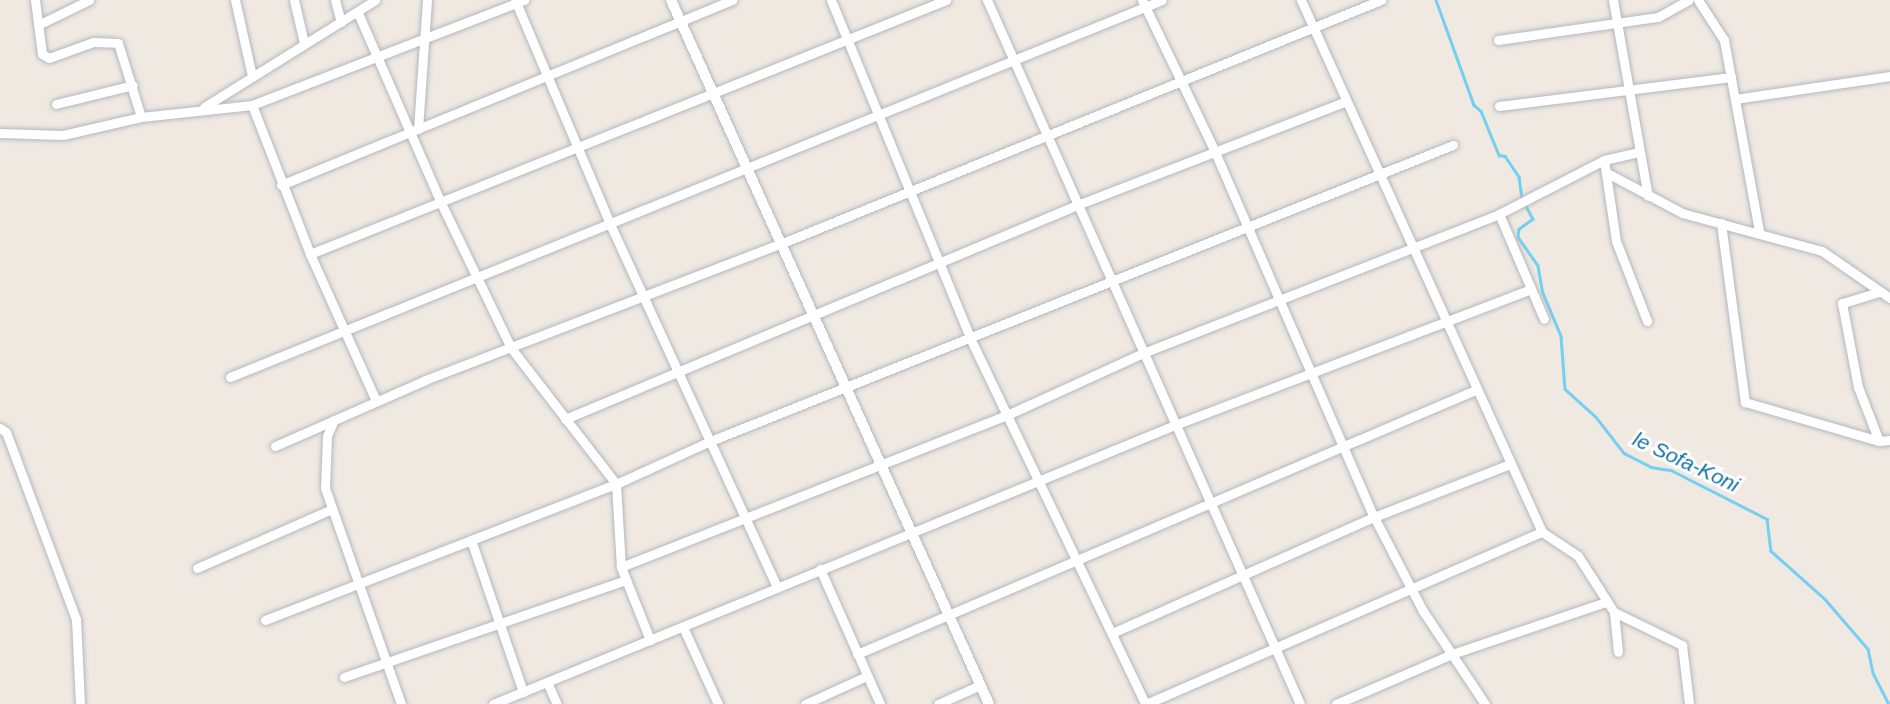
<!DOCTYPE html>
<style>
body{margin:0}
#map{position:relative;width:1890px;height:704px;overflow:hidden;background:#efe9e1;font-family:Arial,sans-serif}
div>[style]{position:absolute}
.stream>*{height:2.5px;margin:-1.25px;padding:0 1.25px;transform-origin:1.25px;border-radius:1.25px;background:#75cff0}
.roads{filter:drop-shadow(0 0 2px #b4b7c1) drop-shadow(0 0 2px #b4b7c1)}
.minor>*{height:9px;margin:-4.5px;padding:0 4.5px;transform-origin:4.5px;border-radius:4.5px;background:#fff}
.tertiary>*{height:10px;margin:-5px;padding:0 5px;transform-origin:5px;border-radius:5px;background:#fff}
span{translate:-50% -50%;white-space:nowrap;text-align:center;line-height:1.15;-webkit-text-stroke:6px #fff;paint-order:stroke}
.water-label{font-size:21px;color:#0d6fa3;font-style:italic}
</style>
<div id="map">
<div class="stream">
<div style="left:1436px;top:0;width:112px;rotate:70.1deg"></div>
<div style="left:1474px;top:105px;width:9px;rotate:41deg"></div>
<div style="left:1481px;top:111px;width:48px;rotate:67.8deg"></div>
<div style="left:1499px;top:155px;width:6px;rotate:9deg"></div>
<div style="left:1505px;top:156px;width:25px;rotate:56deg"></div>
<div style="left:1519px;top:177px;width:21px;rotate:82deg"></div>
<div style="left:1525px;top:204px;width:17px;rotate:62deg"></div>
<div style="left:1533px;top:219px;width:17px;rotate:144deg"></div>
<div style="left:1519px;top:229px;width:8px;rotate:97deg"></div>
<div style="left:1518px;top:237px;width:35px;rotate:55deg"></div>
<div style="left:1538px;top:266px;width:27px;rotate:80deg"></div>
<div style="left:1543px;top:293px;width:47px;rotate:67.3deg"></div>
<div style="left:1561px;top:336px;width:53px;rotate:85.7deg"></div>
<div style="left:1565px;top:389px;width:42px;rotate:42.1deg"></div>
<div style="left:1596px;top:417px;width:46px;rotate:52.1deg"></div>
<div style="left:1624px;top:453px;width:30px;rotate:27deg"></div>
<div style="left:1651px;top:467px;width:20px;rotate:9deg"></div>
<div style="left:1671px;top:470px;width:108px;rotate:27deg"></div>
<div style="left:1767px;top:519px;width:32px;rotate:83deg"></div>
<div style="left:1771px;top:551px;width:72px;rotate:41.6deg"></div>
<div style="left:1825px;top:599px;width:66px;rotate:49.3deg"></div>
<div style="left:1868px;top:649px;width:25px;rotate:78deg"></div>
<div style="left:1873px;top:673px;width:35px;rotate:63deg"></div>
</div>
<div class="roads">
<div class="minor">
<div style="left:35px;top:0;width:54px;rotate:82.6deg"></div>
<div style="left:42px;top:54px;width:8px;rotate:30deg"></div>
<div style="left:49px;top:58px;width:47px;rotate:-20deg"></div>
<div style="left:93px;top:42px;width:25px;rotate:2deg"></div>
<div style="left:118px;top:43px;width:77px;rotate:72.7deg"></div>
<div style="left:235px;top:0;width:78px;rotate:77.4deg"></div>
<div style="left:294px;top:0;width:44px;rotate:76.9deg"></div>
<div style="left:335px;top:0;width:23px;rotate:75deg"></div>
<div style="left:515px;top:0;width:243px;rotate:67deg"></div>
<div style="left:610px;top:224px;width:400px;rotate:65.3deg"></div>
<div style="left:831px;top:0;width:365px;rotate:67.6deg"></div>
<div style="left:970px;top:338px;width:406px;rotate:64.4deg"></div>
<div style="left:987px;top:0;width:770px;rotate:66.03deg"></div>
<div style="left:1142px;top:0;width:169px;rotate:64.3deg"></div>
<div style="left:1215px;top:152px;width:398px;rotate:66.5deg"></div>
<div style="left:1374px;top:517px;width:106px;rotate:62.5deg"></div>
<div style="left:1423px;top:611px;width:112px;rotate:56.3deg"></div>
<div style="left:1301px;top:0;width:584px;rotate:65.63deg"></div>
<div style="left:1542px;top:532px;width:43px;rotate:33.7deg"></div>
<div style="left:1578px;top:556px;width:67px;rotate:57.3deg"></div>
<div style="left:1614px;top:612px;width:76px;rotate:25.9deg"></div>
<div style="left:1682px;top:645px;width:59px;rotate:83.2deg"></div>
<div style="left:1613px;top:0;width:199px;rotate:79.9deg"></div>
<div style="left:1698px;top:0;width:48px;rotate:57deg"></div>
<div style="left:1724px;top:40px;width:194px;rotate:79.6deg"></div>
<div style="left:358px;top:13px;width:207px;rotate:66.4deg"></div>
<div style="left:441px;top:203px;width:161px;rotate:64.2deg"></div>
<div style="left:511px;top:348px;width:172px;rotate:52.3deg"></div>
<div style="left:616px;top:484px;width:83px;rotate:86.6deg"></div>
<div style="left:621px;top:567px;width:79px;rotate:68.3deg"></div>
<div style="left:38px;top:25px;width:57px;rotate:-26.1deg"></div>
<div style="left:1498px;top:40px;width:162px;rotate:-8.2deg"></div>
<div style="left:1658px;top:17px;width:35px;rotate:-29deg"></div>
<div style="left:1735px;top:99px;width:157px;rotate:-8.4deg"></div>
<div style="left:56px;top:104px;width:79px;rotate:-13.9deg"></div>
<div style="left:252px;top:105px;width:160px;rotate:68.7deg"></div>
<div style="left:310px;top:254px;width:161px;rotate:65.8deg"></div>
<div style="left:1499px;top:106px;width:234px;rotate:-7.1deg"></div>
<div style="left:204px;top:107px;width:202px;rotate:-32deg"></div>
<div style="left:418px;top:129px;width:129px;rotate:-86deg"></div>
<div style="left:0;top:133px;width:63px;rotate:1.8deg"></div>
<div style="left:63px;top:135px;width:80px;rotate:-13deg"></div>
<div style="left:141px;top:117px;width:112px;rotate:-6.2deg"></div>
<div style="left:252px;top:105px;width:292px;rotate:-21.1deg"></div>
<div style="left:1604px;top:160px;width:82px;rotate:81.6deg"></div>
<div style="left:1616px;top:241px;width:86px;rotate:68.8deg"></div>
<div style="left:1609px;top:174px;width:83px;rotate:28.1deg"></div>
<div style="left:1682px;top:213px;width:145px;rotate:15.2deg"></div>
<div style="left:1822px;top:251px;width:83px;rotate:34.7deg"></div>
<div style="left:281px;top:185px;width:488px;rotate:-22.3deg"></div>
<div style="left:1499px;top:214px;width:114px;rotate:66.8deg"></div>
<div style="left:1721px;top:223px;width:181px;rotate:82.4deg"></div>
<div style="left:1745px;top:402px;width:140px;rotate:16.2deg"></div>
<div style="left:310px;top:254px;width:685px;rotate:-21.77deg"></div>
<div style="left:1879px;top:292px;width:39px;rotate:163deg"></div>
<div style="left:1842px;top:303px;width:86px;rotate:79.2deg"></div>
<div style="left:1858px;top:387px;width:58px;rotate:68.7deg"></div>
<div style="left:1879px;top:441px;width:11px;rotate:-5deg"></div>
<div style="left:230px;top:377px;width:1005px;rotate:-22.02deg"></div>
<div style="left:565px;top:419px;width:555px;rotate:-22.68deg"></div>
<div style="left:1077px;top:205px;width:288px;rotate:-21.1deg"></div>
<div style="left:334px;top:420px;width:17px;rotate:114deg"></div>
<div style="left:327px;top:436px;width:52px;rotate:92.2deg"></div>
<div style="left:325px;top:488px;width:229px;rotate:70.6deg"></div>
<div style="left:0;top:428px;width:7px;rotate:34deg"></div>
<div style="left:6px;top:432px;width:200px;rotate:69.5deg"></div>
<div style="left:76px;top:619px;width:85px;rotate:87.3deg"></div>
<div style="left:275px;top:446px;width:164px;rotate:-23.7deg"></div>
<div style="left:425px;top:380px;width:380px;rotate:-21deg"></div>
<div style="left:780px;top:244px;width:649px;rotate:-22.1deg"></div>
<div style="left:471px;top:540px;width:161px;rotate:71.1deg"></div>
<div style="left:621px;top:567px;width:415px;rotate:-21.5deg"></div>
<div style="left:1007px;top:415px;width:149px;rotate:-24.5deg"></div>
<div style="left:1143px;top:353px;width:382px;rotate:-21.3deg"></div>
<div style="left:1499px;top:214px;width:118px;rotate:-27.2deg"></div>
<div style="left:1604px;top:160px;width:35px;rotate:-13deg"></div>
<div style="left:197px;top:568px;width:147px;rotate:-23.6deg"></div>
<div style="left:820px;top:569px;width:148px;rotate:66deg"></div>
<div style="left:1614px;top:612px;width:40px;rotate:84.3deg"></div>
<div style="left:265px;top:620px;width:376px;rotate:-21.2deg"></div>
<div style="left:616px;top:484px;width:101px;rotate:-24.5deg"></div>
<div style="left:708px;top:442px;width:802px;rotate:-21.74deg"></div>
<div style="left:683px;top:627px;width:85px;rotate:65.6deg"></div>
<div style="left:1112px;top:633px;width:287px;rotate:-23.9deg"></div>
<div style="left:1374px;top:517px;width:146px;rotate:-21.3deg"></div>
<div style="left:857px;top:654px;width:672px;rotate:-23.13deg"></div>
<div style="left:344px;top:677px;width:298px;rotate:-19deg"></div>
<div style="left:547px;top:682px;width:24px;rotate:66deg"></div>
<div style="left:493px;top:704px;width:737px;rotate:-22.25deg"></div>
<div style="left:1175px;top:425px;width:381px;rotate:-20.9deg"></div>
<div style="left:805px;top:704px;width:68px;rotate:-24.3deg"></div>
<div style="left:938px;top:704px;width:46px;rotate:-24.3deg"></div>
<div style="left:1146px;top:704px;width:432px;rotate:-23.5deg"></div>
<div style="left:1336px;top:704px;width:126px;rotate:-23.3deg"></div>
<div style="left:1452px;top:654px;width:163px;rotate:-18.7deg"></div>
</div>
<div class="tertiary">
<div style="left:671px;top:0;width:772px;rotate:65.69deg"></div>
</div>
</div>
<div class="water-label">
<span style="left:1686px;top:462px;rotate:25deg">le Sofa-Koni</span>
</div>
</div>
